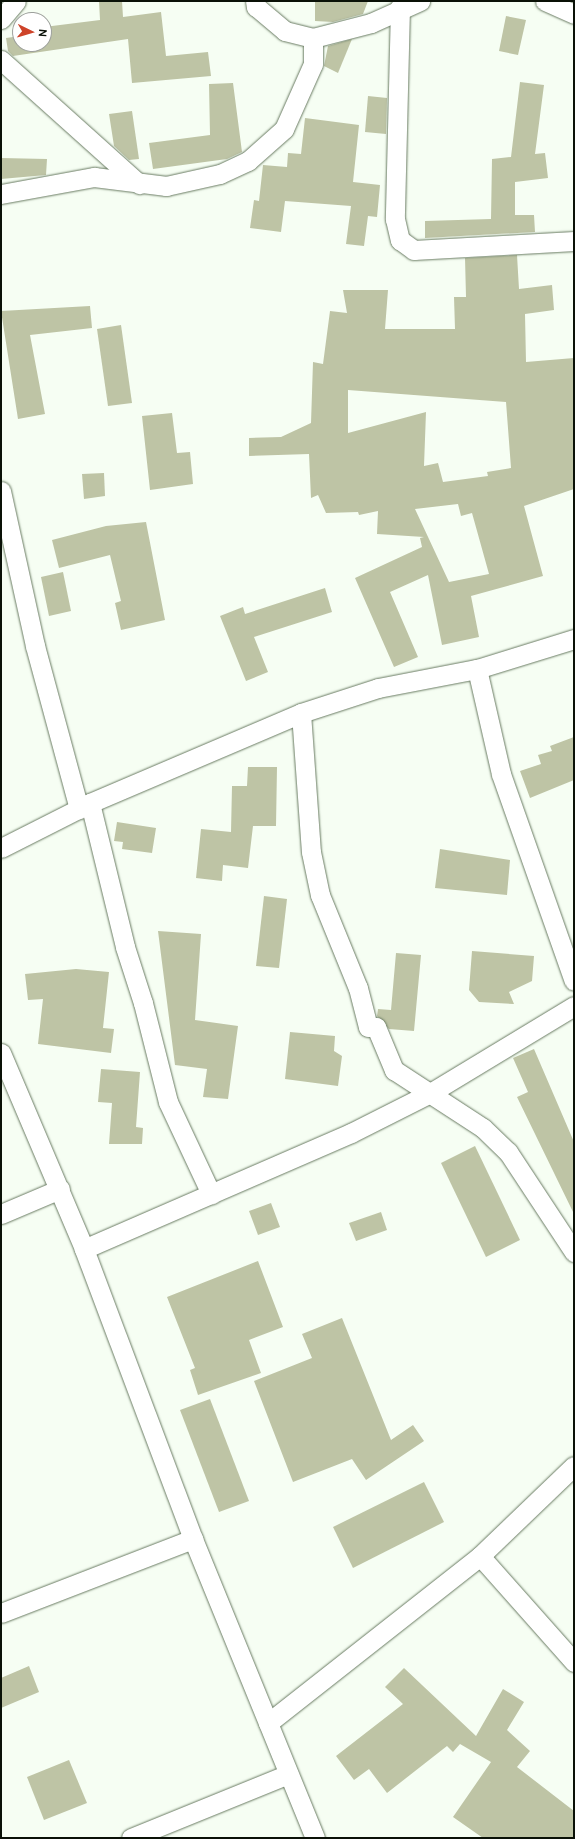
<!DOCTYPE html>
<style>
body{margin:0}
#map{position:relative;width:575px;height:1839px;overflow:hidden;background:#f6fef3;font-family:Cabin,sans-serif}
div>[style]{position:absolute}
.building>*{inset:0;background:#bec4a5}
.roads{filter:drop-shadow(0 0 1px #697b62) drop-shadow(0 0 1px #697b62)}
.minor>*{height:19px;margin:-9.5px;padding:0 9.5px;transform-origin:9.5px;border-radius:9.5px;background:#fff}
span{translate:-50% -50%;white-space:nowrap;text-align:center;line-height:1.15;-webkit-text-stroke:3px #fff;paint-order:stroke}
.frame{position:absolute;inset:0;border:2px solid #0a1107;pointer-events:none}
.north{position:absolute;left:12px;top:12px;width:40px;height:40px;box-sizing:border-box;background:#fff;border:1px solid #9da09c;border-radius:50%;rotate:95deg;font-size:11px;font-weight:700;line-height:16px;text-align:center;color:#0a1107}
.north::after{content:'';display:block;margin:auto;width:14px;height:18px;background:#ce4329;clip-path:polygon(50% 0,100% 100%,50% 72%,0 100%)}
</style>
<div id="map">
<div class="building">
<div style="clip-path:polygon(99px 1px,122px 1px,123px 17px,161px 12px,166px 56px,208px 52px,211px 76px,132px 83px,128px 39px,13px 56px,8px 51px,6px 38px,20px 36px,20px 44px,44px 44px,44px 27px,100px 20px)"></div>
<div style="clip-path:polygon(315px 1px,368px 1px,363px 14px,333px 22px,315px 21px)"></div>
<div style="clip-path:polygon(506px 16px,526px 20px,518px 55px,499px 51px)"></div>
<div style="clip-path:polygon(352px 39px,338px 73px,324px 66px,328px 46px)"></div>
<div style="clip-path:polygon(520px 82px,544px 85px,535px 154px,545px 153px,548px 178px,515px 182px,515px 215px,534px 215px,535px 232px,425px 238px,425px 221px,491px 219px,492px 159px,511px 157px)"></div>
<div style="clip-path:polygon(233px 83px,242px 152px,227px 159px,153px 169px,149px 143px,210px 135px,209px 84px)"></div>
<div style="clip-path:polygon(368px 96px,387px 98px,386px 134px,365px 132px)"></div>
<div style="clip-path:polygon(132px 111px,139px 159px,129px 160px,114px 146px,109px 114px)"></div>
<div style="clip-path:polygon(305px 118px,359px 125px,353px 182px,380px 185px,377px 217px,368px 216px,364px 246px,346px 244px,351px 206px,285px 201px,281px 232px,250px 228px,254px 200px,259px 201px,263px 165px,287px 167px,288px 153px,301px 154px)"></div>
<div style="clip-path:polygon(1px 158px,47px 159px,46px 175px,1px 179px)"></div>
<div style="clip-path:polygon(evenodd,517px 255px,519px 289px,552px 285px,554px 310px,525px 314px,526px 362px,574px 358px,574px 489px,524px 506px,543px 576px,471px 596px,479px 637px,442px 645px,428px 575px,390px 592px,418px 657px,394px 667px,355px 578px,422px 547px,420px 538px,424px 537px,377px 534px,378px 511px,359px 515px,358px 512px,326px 513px,318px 495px,311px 498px,309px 454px,249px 456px,249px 438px,281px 437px,311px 423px,313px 362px,323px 364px,330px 311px,347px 313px,343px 290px,388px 290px,385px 329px,455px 329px,454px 297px,466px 297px,465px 258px,517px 255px,348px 390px,506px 402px,511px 468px,487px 472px,488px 476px,443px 482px,438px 463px,424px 466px,426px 412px,348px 433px,348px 390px,517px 255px,458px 504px,461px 516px,472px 513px,489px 574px,449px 582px,415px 509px,458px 504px)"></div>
<div style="clip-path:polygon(90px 306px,92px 328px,30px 335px,45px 414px,18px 419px,1px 311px)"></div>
<div style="clip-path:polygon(121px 325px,132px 403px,108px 406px,97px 329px)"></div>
<div style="clip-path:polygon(172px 413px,177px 453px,190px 452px,193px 484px,150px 490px,142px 416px)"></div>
<div style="clip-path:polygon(104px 473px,105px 496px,84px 499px,82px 474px)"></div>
<div style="clip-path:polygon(146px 522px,165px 620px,121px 630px,115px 603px,121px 601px,110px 555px,59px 568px,52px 540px,106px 526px)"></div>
<div style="clip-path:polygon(63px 572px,71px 611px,49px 616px,41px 577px)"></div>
<div style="clip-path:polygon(325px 588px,332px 612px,254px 637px,268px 672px,246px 681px,220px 616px,243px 607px,245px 614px)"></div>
<div style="clip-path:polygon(574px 737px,574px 780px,530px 798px,520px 771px,541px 764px,538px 755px,552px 751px,550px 746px)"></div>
<div style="clip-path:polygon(248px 767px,277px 767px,276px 826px,253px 826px,248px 868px,223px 865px,222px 881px,196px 878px,201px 829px,231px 832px,232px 786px,247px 786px)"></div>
<div style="clip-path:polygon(117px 822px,156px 828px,152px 853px,122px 849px,123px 842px,114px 841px)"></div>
<div style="clip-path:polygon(440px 849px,510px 860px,507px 895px,435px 888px)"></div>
<div style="clip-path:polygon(264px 896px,287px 899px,279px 968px,256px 966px)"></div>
<div style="clip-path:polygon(158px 931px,201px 934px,195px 1020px,238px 1026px,228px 1099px,203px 1097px,207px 1069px,175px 1065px)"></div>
<div style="clip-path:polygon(472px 951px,534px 956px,532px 981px,509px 992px,514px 1004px,479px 1002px,469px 990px)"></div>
<div style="clip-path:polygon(396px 953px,421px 955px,414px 1031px,389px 1029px,377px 1016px,378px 1009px,391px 1010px)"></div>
<div style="clip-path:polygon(76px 969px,109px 972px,103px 1028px,114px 1029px,111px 1053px,38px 1044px,43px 999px,28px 1000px,25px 974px)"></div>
<div style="clip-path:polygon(290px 1032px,335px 1036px,334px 1051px,342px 1056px,338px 1086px,285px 1079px)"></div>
<div style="clip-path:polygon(534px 1049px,574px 1142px,574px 1214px,517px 1097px,528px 1092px,513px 1058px)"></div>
<div style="clip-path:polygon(101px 1069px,140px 1072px,136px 1127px,143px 1128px,142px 1144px,109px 1144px,112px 1103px,98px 1102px)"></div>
<div style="clip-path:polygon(475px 1146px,520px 1240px,486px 1257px,441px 1163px)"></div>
<div style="clip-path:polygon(271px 1203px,280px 1227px,258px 1235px,249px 1211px)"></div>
<div style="clip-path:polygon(381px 1212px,387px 1230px,356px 1241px,349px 1223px)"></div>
<div style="clip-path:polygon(258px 1261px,283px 1327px,249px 1340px,261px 1373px,198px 1395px,190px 1370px,195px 1368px,167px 1297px)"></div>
<div style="clip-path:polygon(342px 1318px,391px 1440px,413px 1425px,424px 1441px,366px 1480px,352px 1459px,293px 1482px,254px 1381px,312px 1358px,302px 1334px)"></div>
<div style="clip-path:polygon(210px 1399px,249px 1501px,219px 1512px,180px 1410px)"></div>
<div style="clip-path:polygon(424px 1482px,444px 1522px,353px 1568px,333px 1527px)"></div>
<div style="clip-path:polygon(29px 1666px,39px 1692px,1px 1708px,1px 1678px)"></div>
<div style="clip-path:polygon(404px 1668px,476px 1736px,503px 1689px,524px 1702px,507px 1730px,530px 1751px,517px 1767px,574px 1811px,574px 1838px,483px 1838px,453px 1817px,491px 1762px,460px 1744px,453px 1752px,447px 1746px,387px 1793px,369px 1769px,354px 1780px,336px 1756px,403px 1704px,385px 1687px)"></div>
<div style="clip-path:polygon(69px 1760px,87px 1803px,44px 1820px,27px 1777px)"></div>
</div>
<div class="roads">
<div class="minor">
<div style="left:545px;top:1px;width:32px;rotate:24deg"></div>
<div style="left:400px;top:7px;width:212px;rotate:91.4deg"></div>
<div style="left:395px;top:219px;width:22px;rotate:77deg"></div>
<div style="left:400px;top:240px;width:17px;rotate:36deg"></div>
<div style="left:414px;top:250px;width:160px;rotate:-3.2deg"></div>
<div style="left:1px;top:19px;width:23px;rotate:-50deg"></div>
<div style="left:313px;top:38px;width:60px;rotate:-14.5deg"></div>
<div style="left:371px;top:23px;width:54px;rotate:-24.2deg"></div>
<div style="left:1px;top:60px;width:186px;rotate:41.9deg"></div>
<div style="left:1px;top:194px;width:95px;rotate:-10.4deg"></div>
<div style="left:94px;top:177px;width:73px;rotate:7.1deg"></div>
<div style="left:166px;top:186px;width:55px;rotate:-12.5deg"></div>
<div style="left:220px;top:174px;width:31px;rotate:-25deg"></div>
<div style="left:248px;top:161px;width:48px;rotate:-41.6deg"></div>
<div style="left:284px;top:129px;width:71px;rotate:-66deg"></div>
<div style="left:313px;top:64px;width:26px;rotate:-90deg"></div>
<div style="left:313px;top:38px;width:29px;rotate:-166deg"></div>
<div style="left:285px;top:31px;width:38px;rotate:-140deg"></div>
<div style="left:256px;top:7px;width:6px;rotate:-99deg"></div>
<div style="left:1px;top:491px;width:159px;rotate:77.6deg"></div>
<div style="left:35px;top:646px;width:169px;rotate:74.9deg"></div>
<div style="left:477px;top:669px;width:108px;rotate:77.1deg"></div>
<div style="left:501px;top:774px;width:219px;rotate:70.6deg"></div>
<div style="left:301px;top:713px;width:139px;rotate:85.9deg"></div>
<div style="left:311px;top:852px;width:44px;rotate:78.2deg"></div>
<div style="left:320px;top:895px;width:100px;rotate:67.8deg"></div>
<div style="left:358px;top:988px;width:40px;rotate:75.6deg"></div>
<div style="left:368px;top:1027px;width:8px"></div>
<div style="left:376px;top:1027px;width:47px;rotate:67.3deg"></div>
<div style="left:394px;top:1070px;width:106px;rotate:33.1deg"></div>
<div style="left:483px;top:1128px;width:35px;rotate:44deg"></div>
<div style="left:508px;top:1152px;width:120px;rotate:56.6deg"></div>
<div style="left:90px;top:803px;width:148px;rotate:76.3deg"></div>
<div style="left:125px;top:947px;width:59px;rotate:72.2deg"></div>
<div style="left:143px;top:1003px;width:102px;rotate:75.8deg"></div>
<div style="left:168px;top:1102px;width:102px;rotate:64.9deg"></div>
<div style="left:1px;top:848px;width:100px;rotate:-26.8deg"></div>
<div style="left:90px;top:803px;width:229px;rotate:-23.1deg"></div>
<div style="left:301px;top:713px;width:81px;rotate:-18deg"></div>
<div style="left:378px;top:688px;width:101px;rotate:-10.9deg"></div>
<div style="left:477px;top:669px;width:102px;rotate:-17.2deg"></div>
<div style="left:1px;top:1053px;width:213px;rotate:67deg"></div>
<div style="left:84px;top:1249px;width:310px;rotate:69.4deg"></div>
<div style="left:193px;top:1539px;width:323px;rotate:67.8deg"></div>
<div style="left:1px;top:1214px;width:64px;rotate:-23deg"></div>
<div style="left:84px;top:1249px;width:291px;rotate:-23.5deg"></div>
<div style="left:351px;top:1133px;width:91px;rotate:-26.8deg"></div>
<div style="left:432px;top:1092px;width:166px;rotate:-31.2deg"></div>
<div style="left:480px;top:1556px;width:142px;rotate:48.4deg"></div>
<div style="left:1px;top:1613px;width:206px;rotate:-21.1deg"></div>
<div style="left:268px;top:1723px;width:270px;rotate:-38.2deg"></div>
<div style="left:480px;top:1556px;width:130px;rotate:-43.8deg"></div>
<div style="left:131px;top:1838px;width:170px;rotate:-22.1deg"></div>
</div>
</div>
<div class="frame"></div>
<div class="north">N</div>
</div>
